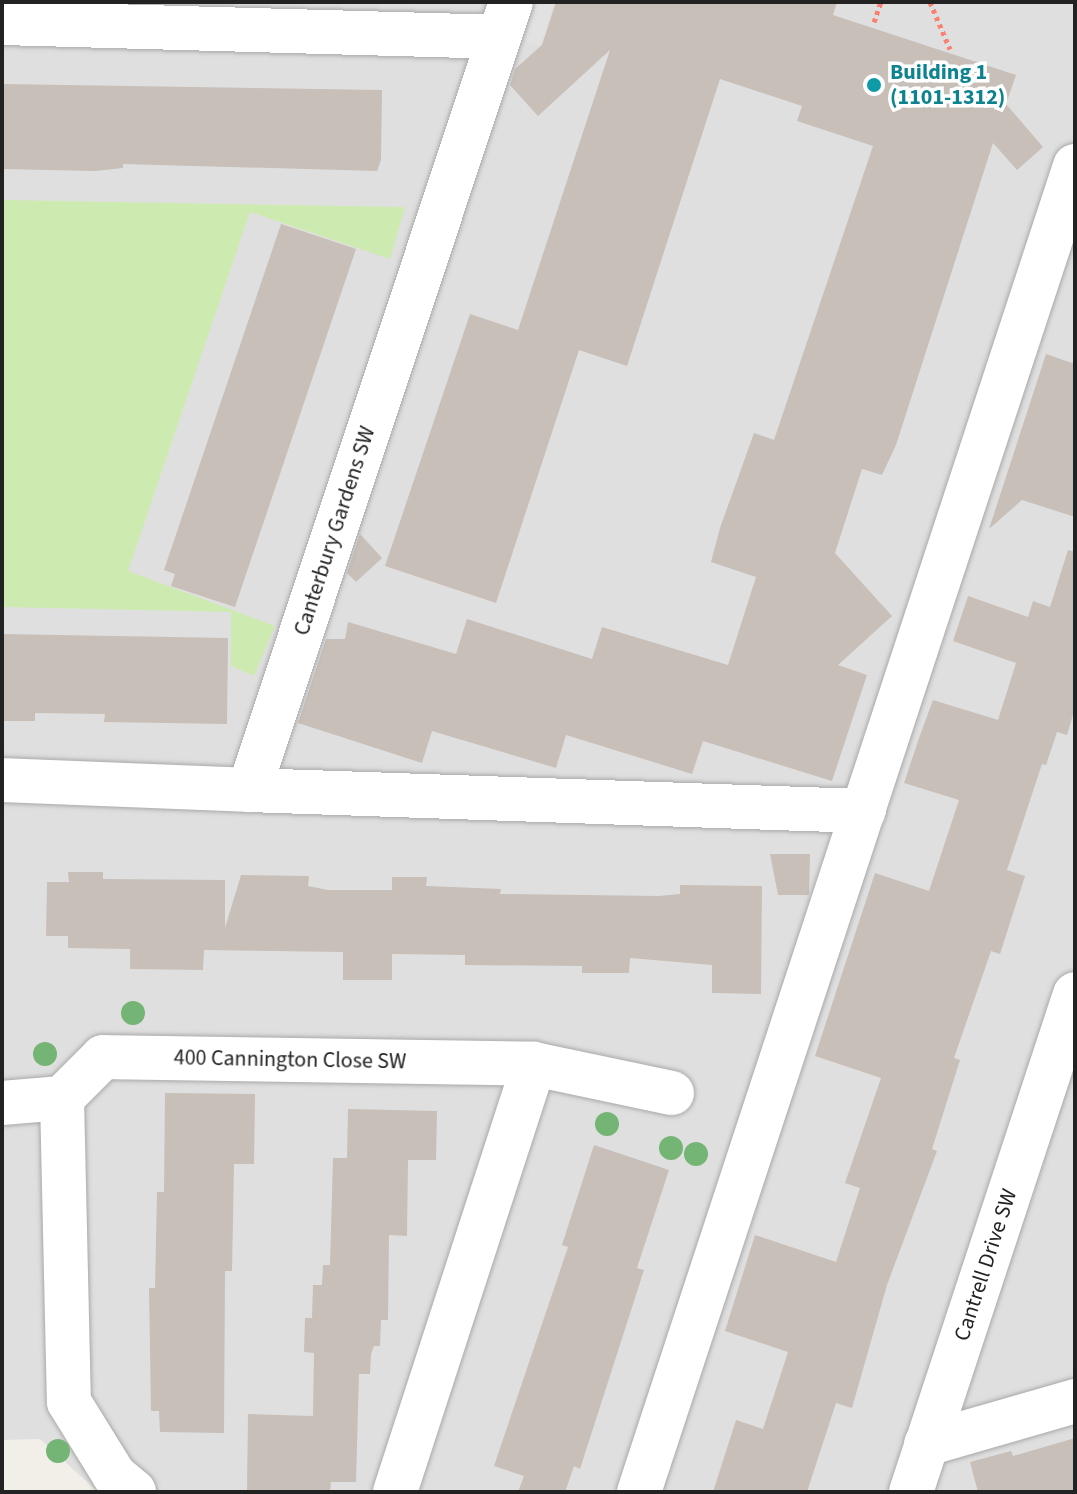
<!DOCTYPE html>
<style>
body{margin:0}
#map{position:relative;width:1077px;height:1494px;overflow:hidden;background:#f2efe9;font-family:"Source Sans 3",sans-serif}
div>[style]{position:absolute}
.residential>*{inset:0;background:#e0dfdf}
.grass>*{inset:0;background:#cdebb0}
.parking>*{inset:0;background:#e2e2e2}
.building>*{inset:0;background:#c7bfb8}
.path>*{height:5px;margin-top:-2.5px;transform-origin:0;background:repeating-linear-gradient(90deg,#fa8072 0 4px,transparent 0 8px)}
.roads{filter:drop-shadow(0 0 2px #a9a9a9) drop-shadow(0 0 2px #a9a9a9)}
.minor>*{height:44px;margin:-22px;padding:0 22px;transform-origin:22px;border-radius:22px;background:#fff}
.trees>*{width:24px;height:24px;margin:-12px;border-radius:50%;background:#74b475}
.dots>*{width:22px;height:22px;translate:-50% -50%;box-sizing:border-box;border:4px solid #fff;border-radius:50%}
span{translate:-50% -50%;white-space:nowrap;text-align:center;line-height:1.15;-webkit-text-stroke:7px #fff;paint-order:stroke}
.culture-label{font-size:22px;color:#0d838f;font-weight:700}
.left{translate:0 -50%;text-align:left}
.street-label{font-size:22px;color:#222}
.frame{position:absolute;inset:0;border:4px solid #222;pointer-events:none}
</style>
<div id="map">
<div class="residential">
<div style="clip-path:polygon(2px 2px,1075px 2px,1075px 1492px,98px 1492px,40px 1439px,2px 1440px)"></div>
</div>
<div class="grass">
<div style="clip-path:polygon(2px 200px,405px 207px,390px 259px,250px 212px,128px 571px,275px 626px,254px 676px,231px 666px,231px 612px,2px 607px)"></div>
</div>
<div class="parking">
<div style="clip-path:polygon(522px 2px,554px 2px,540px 46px,511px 37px)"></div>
</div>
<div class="building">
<div style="clip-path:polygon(556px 2px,837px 2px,833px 15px,1016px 75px,1006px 104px,1043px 147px,1017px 170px,993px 143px,896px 445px,882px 475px,862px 469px,835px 553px,892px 616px,838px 665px,867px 675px,832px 781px,703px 741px,692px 774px,566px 735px,556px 768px,432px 731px,422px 763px,298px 723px,326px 639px,345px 639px,348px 622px,456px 654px,467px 619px,592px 659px,602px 627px,728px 665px,756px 577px,711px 562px,720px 528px,754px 433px,774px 440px,873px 146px,797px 121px,802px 106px,720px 79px,627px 366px,579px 350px,496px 603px,385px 566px,470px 314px,518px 330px,610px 50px,538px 116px,510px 85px,515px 69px,542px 45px)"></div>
<div style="clip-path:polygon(2px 84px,382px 90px,381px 160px,377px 171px,123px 164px,123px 168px,95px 171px,2px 169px)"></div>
<div style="clip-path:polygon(281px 224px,356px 249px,235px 607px,171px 586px,175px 574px,164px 570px)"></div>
<div style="clip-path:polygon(1046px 354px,1075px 364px,1075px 517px,1022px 500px,989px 529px)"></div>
<div style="clip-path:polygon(360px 534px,382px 558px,356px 582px,347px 573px)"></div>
<div style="clip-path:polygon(1068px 550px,1075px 552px,1075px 708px,1067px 735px,1057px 732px,1046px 765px,1042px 764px,1007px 870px,1025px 876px,1000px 954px,991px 951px,954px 1058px,960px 1060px,932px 1149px,937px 1151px,887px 1285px,852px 1408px,836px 1403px,807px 1492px,713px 1492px,736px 1420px,763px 1429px,788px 1352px,725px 1331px,755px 1235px,836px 1262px,860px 1188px,845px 1183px,881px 1078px,815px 1056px,875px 873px,929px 891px,959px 800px,904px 783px,919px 738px,933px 700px,998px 720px,1016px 663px,953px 641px,968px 596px,1028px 617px,1033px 601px,1050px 607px)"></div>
<div style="clip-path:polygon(2px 634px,228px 638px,227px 724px,104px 722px,105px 714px,35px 713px,35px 721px,2px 721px)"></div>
<div style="clip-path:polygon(770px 854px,810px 854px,809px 895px,778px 895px)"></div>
<div style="clip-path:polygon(68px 872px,103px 872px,103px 879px,225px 880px,225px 928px,241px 875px,309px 876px,308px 886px,328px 890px,392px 890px,392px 877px,427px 877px,426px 886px,501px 889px,500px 894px,659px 896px,680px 894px,680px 885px,762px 886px,761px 994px,712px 993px,712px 965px,630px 958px,629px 973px,582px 973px,582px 966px,465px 965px,465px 955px,392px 954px,392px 980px,343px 980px,343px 952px,204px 950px,203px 970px,130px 969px,130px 949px,68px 948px,68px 936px,46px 936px,47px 882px,69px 882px)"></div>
<div style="clip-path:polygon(165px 1093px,255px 1094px,254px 1164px,234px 1164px,232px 1271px,225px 1271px,224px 1433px,160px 1432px,159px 1411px,151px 1411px,149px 1288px,155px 1288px,157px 1192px,164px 1192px)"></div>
<div style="clip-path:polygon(348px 1109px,437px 1111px,436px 1160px,408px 1160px,407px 1236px,389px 1235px,388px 1320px,381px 1320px,380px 1346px,374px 1346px,371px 1354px,370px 1374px,359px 1374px,356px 1482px,331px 1482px,330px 1492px,247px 1491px,248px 1414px,313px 1416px,314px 1353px,304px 1352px,305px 1318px,312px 1318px,313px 1285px,322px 1285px,323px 1265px,330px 1265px,333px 1158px,347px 1158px)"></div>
<div style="clip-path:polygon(594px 1145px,669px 1170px,637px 1268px,644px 1270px,580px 1469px,574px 1466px,565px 1492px,518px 1492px,524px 1476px,494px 1466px,568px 1247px,562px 1245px)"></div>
<div style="clip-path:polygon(1075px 1438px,1075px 1492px,978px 1492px,970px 1462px,1011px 1451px,1013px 1456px)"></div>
</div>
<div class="path">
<div style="left:930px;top:2px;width:51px;rotate:66.9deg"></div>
<div style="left:874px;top:22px;width:21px;rotate:-71deg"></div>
</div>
<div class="roads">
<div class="minor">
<div style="left:2px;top:23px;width:496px;rotate:1.6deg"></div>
<div style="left:2px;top:780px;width:247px;rotate:2.3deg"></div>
<div style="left:249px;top:790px;width:830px;rotate:-71.61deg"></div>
<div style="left:249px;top:790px;width:615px;rotate:1.96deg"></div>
<div style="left:62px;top:1098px;width:304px;rotate:88.7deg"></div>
<div style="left:69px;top:1402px;width:86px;rotate:58.3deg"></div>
<div style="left:114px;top:1475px;width:26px;rotate:40deg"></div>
<div style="left:2px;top:1103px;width:60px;rotate:-4.8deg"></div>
<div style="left:62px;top:1098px;width:58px;rotate:-45deg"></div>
<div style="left:103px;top:1057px;width:431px;rotate:0.9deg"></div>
<div style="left:534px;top:1064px;width:141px;rotate:11.9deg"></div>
<div style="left:926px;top:1444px;width:155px;rotate:-16.1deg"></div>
<div style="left:395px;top:1492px;width:450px;rotate:-72deg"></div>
<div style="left:639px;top:1492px;width:1396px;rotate:-71.8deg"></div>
<div style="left:911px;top:1492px;width:524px;rotate:-71.77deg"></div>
</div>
</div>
<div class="trees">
<div style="left:133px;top:1013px"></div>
<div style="left:45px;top:1054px"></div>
<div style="left:607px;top:1124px"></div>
<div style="left:671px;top:1148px"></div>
<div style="left:696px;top:1154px"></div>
<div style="left:58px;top:1451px"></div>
</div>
<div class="dots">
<div style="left:874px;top:85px;background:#0f9aa8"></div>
</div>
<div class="culture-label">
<span class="left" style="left:890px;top:85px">Building 1<br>(1101-1312)</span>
</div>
<div class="street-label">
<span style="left:335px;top:531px;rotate:-72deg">Canterbury Gardens SW</span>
<span style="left:290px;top:1060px;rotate:1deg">400 Cannington Close SW</span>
<span style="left:986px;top:1265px;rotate:-72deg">Cantrell Drive SW</span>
</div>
<div class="frame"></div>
</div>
